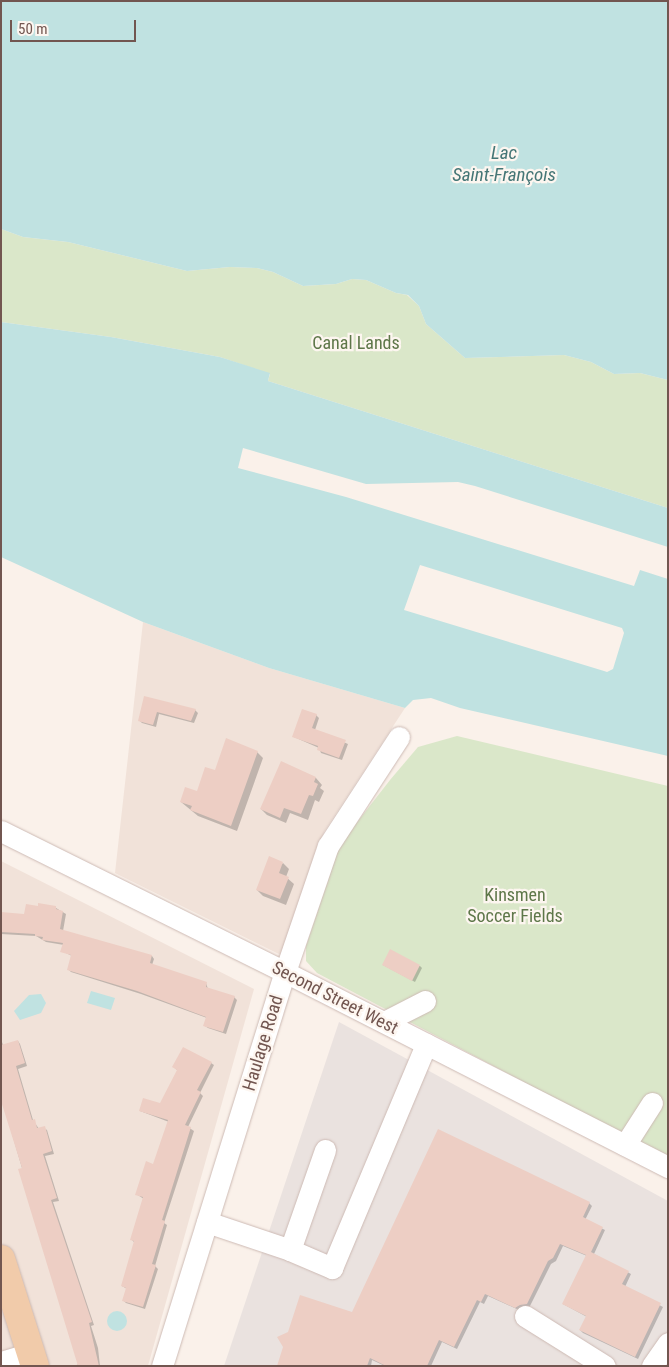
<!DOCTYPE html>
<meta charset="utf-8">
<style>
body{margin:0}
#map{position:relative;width:669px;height:1367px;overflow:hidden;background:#faf1ea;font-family:"Roboto Condensed",sans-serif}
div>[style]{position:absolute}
.residential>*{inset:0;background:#f1e2d9}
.industrial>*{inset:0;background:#eae2df}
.green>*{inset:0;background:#dae7c9}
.water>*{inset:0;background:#c0e2e1}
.round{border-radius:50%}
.shadow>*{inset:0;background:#0003}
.building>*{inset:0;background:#edcec4}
.roads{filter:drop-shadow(0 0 1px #cdbab4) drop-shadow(0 0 1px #cdbab4)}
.minor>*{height:21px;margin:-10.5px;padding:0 10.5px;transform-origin:10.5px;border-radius:10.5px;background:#fff}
.major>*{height:28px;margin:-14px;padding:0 14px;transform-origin:14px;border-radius:14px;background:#f1cbaa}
span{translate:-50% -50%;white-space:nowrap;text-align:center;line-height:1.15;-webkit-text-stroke:4.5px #fdf6f0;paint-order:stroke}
.park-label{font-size:18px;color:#5e7749}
.street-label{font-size:18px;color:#725650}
.water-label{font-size:19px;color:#457676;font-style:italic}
.frame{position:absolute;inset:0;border:2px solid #725650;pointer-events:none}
.scale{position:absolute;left:10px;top:20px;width:126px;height:22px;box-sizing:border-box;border:2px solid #725650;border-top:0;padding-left:6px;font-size:15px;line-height:18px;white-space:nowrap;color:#725650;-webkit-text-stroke:4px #fdf6f0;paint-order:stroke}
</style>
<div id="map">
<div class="residential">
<div style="clip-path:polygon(143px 622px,269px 668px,405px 708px,324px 832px,283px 956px,115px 873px)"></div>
<div style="clip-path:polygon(1px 861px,254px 989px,148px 1366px,1px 1366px)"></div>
</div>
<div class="industrial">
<div style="clip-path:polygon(339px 1022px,668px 1201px,668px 1366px,224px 1366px)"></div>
</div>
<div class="green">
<div style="clip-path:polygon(1px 229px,23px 237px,68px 242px,187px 271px,230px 267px,257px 268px,273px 272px,303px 286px,336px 284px,352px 279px,366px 280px,396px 293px,407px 295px,419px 306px,426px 324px,465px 358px,564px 355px,591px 362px,614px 374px,640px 373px,668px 380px,668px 508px,268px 381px,270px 374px,220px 357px,111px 337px,1px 322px)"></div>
<div style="clip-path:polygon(457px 736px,668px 786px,668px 1158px,317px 973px,306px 961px,306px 946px,340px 844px,390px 780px,418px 747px)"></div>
</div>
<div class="water">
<div style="clip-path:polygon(1px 1px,668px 1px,668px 380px,640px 373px,614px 374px,591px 362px,564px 355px,465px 358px,426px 324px,419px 306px,408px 295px,396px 293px,366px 280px,352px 279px,336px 284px,303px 286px,273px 272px,257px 268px,230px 267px,187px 271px,68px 242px,23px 237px,1px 229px)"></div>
<div style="clip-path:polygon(evenodd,1px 322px,111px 337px,220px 357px,270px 373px,268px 381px,668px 508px,668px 547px,475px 486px,458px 482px,366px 484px,243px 448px,238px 468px,346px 497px,634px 586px,640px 570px,668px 579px,668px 756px,460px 708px,431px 698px,413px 700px,405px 708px,269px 668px,143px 622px,1px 557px,1px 322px,420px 565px,622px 628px,624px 633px,613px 669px,607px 672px,604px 671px,404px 610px,420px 565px)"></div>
<div style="clip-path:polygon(91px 991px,115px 998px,111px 1010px,87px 1003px)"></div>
<div style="clip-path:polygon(41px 994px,46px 1003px,41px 1013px,20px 1020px,14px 1011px,29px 995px)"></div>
<div class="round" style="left:107px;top:1311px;width:20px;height:20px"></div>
</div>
<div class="shadow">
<div style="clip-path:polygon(145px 697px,195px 710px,198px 713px,194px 723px,159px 714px,156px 727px,142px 723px,139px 720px)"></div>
<div style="clip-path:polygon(316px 715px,319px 718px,315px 730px,348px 744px,342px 760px,321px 753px,319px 748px,294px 737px)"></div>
<div style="clip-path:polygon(257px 752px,263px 758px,237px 831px,198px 816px,181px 802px,198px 793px,216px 772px)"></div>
<div style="clip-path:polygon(282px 763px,316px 778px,322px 785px,320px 788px,324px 791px,319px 802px,315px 800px,308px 820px,290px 813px,286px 823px,267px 815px,261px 809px)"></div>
<div style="clip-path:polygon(283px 863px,289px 869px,286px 877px,294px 884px,286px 905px,263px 896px,257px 890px)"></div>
<div style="clip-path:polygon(56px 908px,66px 914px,63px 931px,152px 956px,154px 959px,152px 965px,206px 983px,208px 989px,234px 997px,237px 1000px,226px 1034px,208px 1028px,205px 1026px,207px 1018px,141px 994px,71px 972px,68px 969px,72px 956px,62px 951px,64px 945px,46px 942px,36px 936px,1px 934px,1px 914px,25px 915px)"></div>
<div style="clip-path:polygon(383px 965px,420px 966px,422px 968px,415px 982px)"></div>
<div style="clip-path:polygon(1px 1039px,3px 1045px,18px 1041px,20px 1044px,27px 1066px,18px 1069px,33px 1120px,39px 1129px,44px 1128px,47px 1130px,54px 1154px,45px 1156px,59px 1201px,53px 1202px,94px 1325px,91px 1326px,98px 1348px,100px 1366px,74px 1366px,79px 1364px,1px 1096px)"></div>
<div style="clip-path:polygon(211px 1063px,214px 1065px,200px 1093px,203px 1096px,188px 1127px,194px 1131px,164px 1223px,167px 1225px,155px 1266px,158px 1269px,145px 1309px,126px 1303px,123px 1300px,127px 1289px,122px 1286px,135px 1243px,132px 1240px,144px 1199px,136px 1194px,154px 1165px,169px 1122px,140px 1111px,161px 1105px,178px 1071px,174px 1067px)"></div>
<div style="clip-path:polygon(589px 1203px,592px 1206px,585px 1220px,605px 1230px,594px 1254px,631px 1274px,625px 1287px,663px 1307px,638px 1359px,583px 1333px,580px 1330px,587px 1317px,563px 1304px,587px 1256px,563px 1246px,556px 1261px,551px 1264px,530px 1306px,523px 1307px,519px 1310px,488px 1296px,484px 1304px,480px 1302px,457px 1349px,442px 1342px,431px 1366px,385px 1366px,372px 1360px,371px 1366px,279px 1366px,352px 1313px)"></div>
</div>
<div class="building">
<div style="clip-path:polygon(144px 696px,196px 709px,191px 721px,157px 712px,153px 725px,138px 721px)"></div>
<div style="clip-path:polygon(302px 709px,317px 714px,312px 728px,346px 740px,339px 758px,317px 750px,318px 746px,292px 737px)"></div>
<div style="clip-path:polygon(226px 738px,258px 751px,231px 826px,190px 810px,192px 806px,180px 802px,185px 787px,197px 791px,205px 767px,215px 770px)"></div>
<div style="clip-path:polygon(281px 761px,316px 777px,314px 782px,318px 784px,313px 796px,309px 795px,301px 814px,284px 808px,280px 818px,260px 809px)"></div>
<div style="clip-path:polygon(269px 856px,283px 862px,279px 873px,289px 877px,280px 899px,256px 890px)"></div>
<div style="clip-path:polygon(38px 903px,56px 906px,56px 909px,63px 911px,60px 929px,152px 955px,150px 963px,207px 982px,206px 987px,235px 996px,223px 1032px,203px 1026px,206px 1017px,137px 991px,67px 970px,71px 955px,60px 952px,63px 943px,42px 940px,43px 937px,35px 936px,35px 934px,1px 932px,1px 912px,24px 914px,26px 904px,38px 906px)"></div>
<div style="clip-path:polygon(390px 949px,420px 965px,412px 981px,382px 965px)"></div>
<div style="clip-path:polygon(18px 1040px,25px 1063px,16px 1066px,32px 1120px,35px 1119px,37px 1128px,45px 1126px,52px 1151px,43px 1154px,57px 1198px,51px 1200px,92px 1322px,89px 1323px,99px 1366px,78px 1366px,18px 1169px,22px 1168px,1px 1101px,1px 1045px)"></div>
<div style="clip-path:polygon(183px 1047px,212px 1062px,197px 1090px,201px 1092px,185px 1125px,191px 1127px,162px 1220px,165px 1221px,152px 1264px,156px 1265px,143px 1307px,122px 1301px,126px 1288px,121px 1286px,134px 1241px,130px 1240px,143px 1197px,135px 1195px,146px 1161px,153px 1164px,168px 1120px,139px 1111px,143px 1098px,160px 1103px,177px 1070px,172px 1067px)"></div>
<div style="clip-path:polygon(438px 1129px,590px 1202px,583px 1217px,603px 1227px,591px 1252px,629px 1271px,622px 1284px,661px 1303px,635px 1357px,579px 1330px,586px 1316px,562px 1304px,586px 1255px,560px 1244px,553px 1258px,548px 1261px,527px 1304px,520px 1305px,515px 1308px,485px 1294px,481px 1302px,477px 1300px,454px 1347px,439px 1340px,427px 1366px,386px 1366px,370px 1358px,367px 1366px,277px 1366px,283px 1347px,277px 1337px,288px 1332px,300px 1295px,352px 1312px)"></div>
</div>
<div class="roads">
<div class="minor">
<div style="left:1px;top:831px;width:317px;rotate:26.4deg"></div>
<div style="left:285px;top:972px;width:430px;rotate:27deg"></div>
<div style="left:384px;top:1022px;width:46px;rotate:-27.1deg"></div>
<div style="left:625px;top:1145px;width:50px;rotate:-57.3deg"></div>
<div style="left:207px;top:1222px;width:88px;rotate:18.6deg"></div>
<div style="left:290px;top:1250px;width:46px;rotate:23.2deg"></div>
<div style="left:332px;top:1268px;width:243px;rotate:-67.2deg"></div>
<div style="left:290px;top:1250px;width:106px;rotate:-70.7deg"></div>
<div style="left:525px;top:1316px;width:94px;rotate:32deg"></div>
<div style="left:1px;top:1362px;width:31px;rotate:-17deg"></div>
<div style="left:162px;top:1366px;width:413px;rotate:-72.7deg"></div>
<div style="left:285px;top:972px;width:133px;rotate:-71.2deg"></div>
<div style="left:328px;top:846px;width:130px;rotate:-56.9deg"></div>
<div style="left:652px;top:1366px;width:28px;rotate:-55deg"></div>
</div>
<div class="major">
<div style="left:1px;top:1259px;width:112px;rotate:72.4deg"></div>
</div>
</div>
<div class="park-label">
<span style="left:356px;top:343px">Canal Lands</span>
<span style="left:515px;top:906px">Kinsmen<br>Soccer Fields</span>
</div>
<div class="street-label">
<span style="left:335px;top:998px;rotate:27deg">Second Street West</span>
<span style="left:263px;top:1043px;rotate:-73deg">Haulage Road</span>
</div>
<div class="water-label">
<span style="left:504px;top:164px">Lac<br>Saint-François</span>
</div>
<div class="frame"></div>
<div class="scale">50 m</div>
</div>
